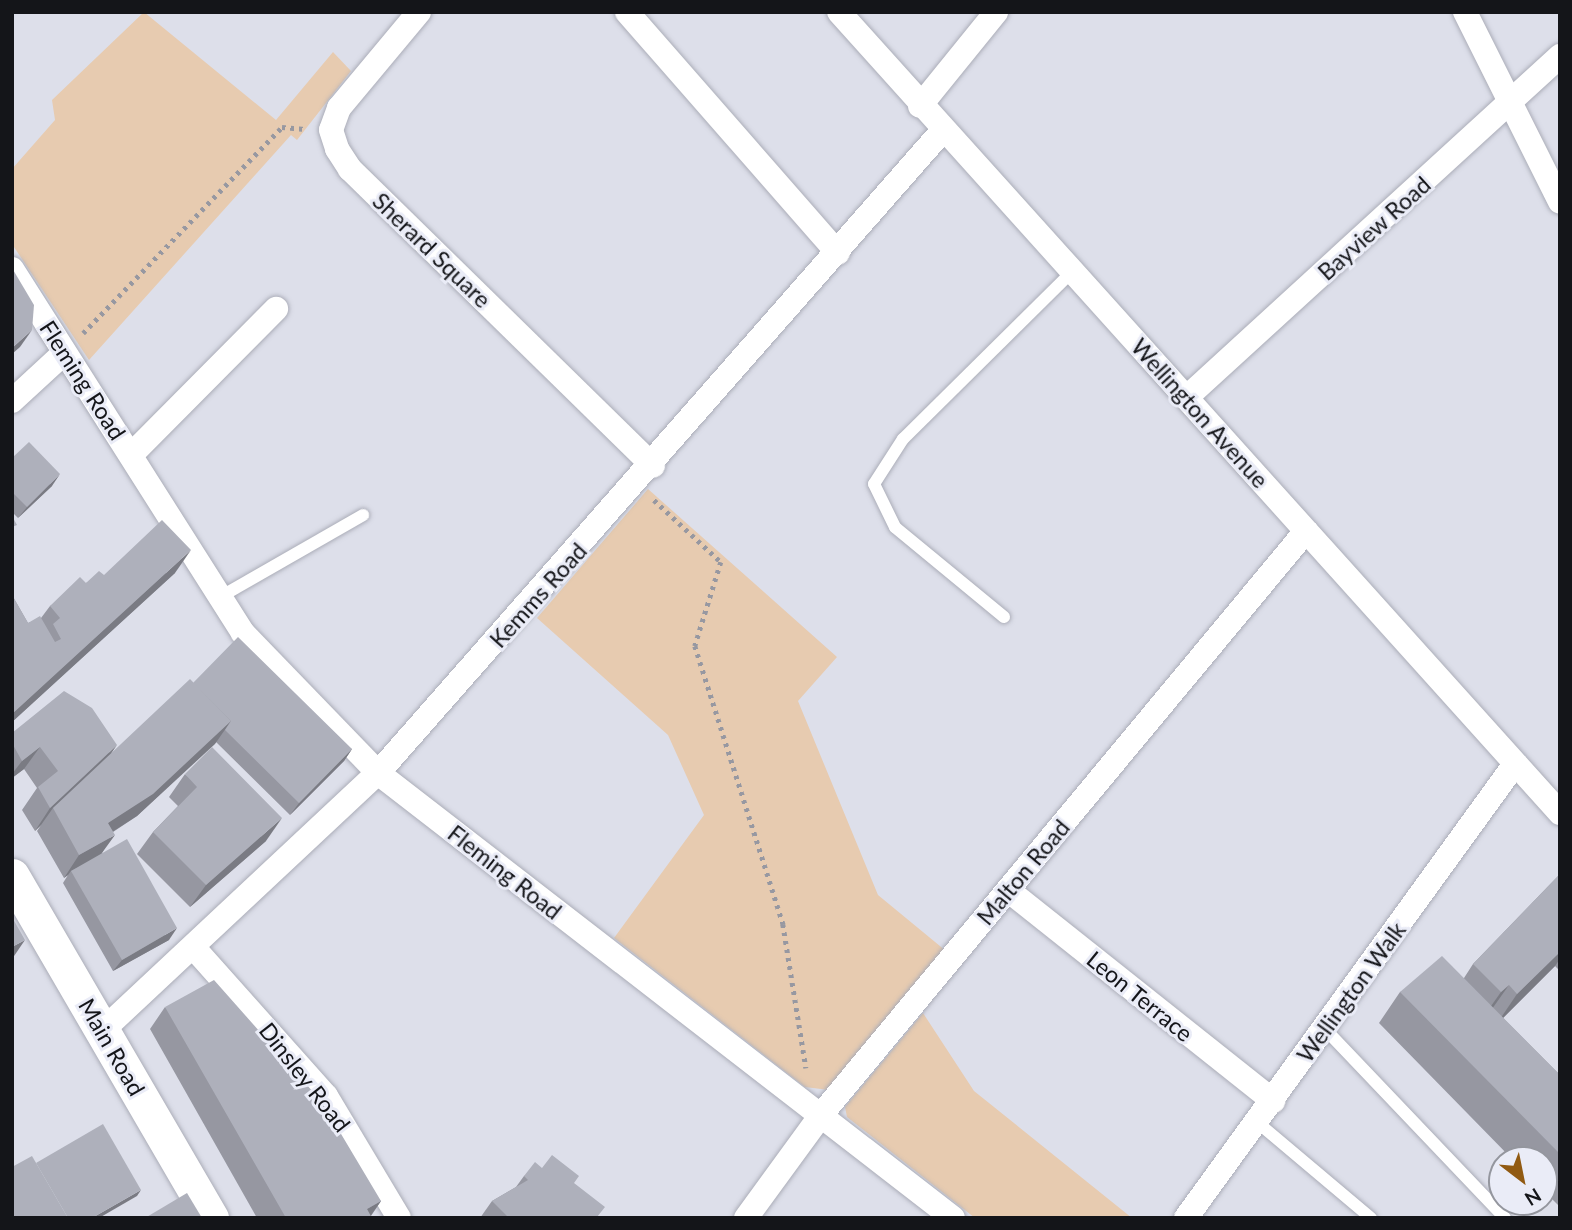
<!DOCTYPE html>
<style>
body{margin:0}
#map{position:relative;width:1572px;height:1230px;overflow:hidden;background:#dddfea;font-family:Lato,sans-serif}
div>[style]{position:absolute}
.green>*{inset:0;background:#e7cbb0}
.path>*{height:4.5px;margin-top:-2.25px;transform-origin:0;background:repeating-linear-gradient(90deg,#9798a1 0 3.5px,transparent 0 8.5px)}
.roads{filter:drop-shadow(0 0 2px #abadb8) drop-shadow(0 0 2px #abadb8)}
.lane>*{height:12px;margin:-6px;padding:0 6px;transform-origin:6px;border-radius:6px;background:#fff}
.street>*{height:24px;margin:-12px;padding:0 12px;transform-origin:12px;border-radius:12px;background:#fff}
.secondary>*{height:35px;margin:-17.5px;padding:0 17.5px;transform-origin:17.5px;border-radius:17.5px;background:#fff}
.wall>*{inset:0;background:#9697a1}
.shaded-wall>*{inset:0;background:#7a7b83}
.building>*{inset:0;background:#aeb0bb}
span{translate:-50% -50%;white-space:nowrap;text-align:center;line-height:1.15;-webkit-text-stroke:6px #eaecf7;paint-order:stroke}
.street-label{font-size:23px;color:#141519}
.frame{position:absolute;inset:0;border:14px solid #141519;pointer-events:none}
.north{position:absolute;left:1488px;top:1146px;width:70px;height:70px;box-sizing:border-box;background:#eaecf7;border:2px solid #94969e;border-radius:50%;rotate:148deg;font-size:19px;font-weight:700;line-height:28px;text-align:center;color:#141519}
.north::after{content:'';display:block;margin:auto;width:24px;height:32px;background:#915a12;clip-path:polygon(50% 0,100% 100%,50% 72%,0 100%)}
</style>
<div id="map">
<div class="green">
<div style="clip-path:polygon(144px 12px,276px 120px,333px 52px,351px 71px,297px 140px,291px 135px,89px 360px,12px 244px,12px 169px,55px 120px,52px 100px)"></div>
<div style="clip-path:polygon(648px 489px,837px 657px,798px 701px,878px 895px,946px 951px,829px 1090px,805px 1087px,614px 938px,704px 815px,668px 735px,537px 618px)"></div>
<div style="clip-path:polygon(923px 1013px,974px 1091px,1132px 1218px,975px 1218px,847px 1117px,845px 1107px)"></div>
</div>
<div class="path">
<div style="left:83px;top:333px;width:286px;rotate:-46deg"></div>
<div style="left:282px;top:127px;width:23px;rotate:5deg"></div>
<div style="left:654px;top:500px;width:91px;rotate:42.8deg"></div>
<div style="left:721px;top:562px;width:88px;rotate:107.2deg"></div>
<div style="left:695px;top:646px;width:292px;rotate:72.4deg"></div>
<div style="left:783px;top:924px;width:146px;rotate:80.9deg"></div>
</div>
<div class="roads">
<div class="lane">
<div style="left:220px;top:597px;width:165px;rotate:-29.8deg"></div>
<div style="left:1004px;top:617px;width:141px;rotate:-140.5deg"></div>
<div style="left:895px;top:527px;width:48px;rotate:-116deg"></div>
<div style="left:874px;top:484px;width:54px;rotate:-57.2deg"></div>
<div style="left:903px;top:439px;width:239px;rotate:-44.7deg"></div>
<div style="left:1325px;top:1029px;width:261px;rotate:46.4deg"></div>
<div style="left:1257px;top:1122px;width:149px;rotate:40.1deg"></div>
</div>
<div class="street">
<div style="left:419px;top:12px;width:125px;rotate:129.8deg"></div>
<div style="left:339px;top:108px;width:23px;rotate:110deg"></div>
<div style="left:331px;top:130px;width:20px;rotate:72deg"></div>
<div style="left:337px;top:149px;width:24px;rotate:57deg"></div>
<div style="left:350px;top:169px;width:424px;rotate:44.4deg"></div>
<div style="left:627px;top:12px;width:320px;rotate:48.8deg"></div>
<div style="left:839px;top:12px;width:1078px;rotate:48.01deg"></div>
<div style="left:1465px;top:12px;width:212px;rotate:63.4deg"></div>
<div style="left:920px;top:106px;width:121px;rotate:-51deg"></div>
<div style="left:12px;top:269px;width:431px;rotate:57.6deg"></div>
<div style="left:243px;top:633px;width:194px;rotate:46deg"></div>
<div style="left:378px;top:773px;width:727px;rotate:37.74deg"></div>
<div style="left:1186px;top:398px;width:507px;rotate:-42.44deg"></div>
<div style="left:12px;top:401px;width:71px;rotate:-42.7deg"></div>
<div style="left:131px;top:455px;width:206px;rotate:-45.2deg"></div>
<div style="left:1008px;top:890px;width:339px;rotate:38.5deg"></div>
<div style="left:194px;top:948px;width:198px;rotate:48.3deg"></div>
<div style="left:326px;top:1096px;width:142px;rotate:59.1deg"></div>
<div style="left:103px;top:1030px;width:376px;rotate:-43.1deg"></div>
<div style="left:378px;top:773px;width:857px;rotate:-48.69deg"></div>
<div style="left:746px;top:1218px;width:127px;rotate:-53.9deg"></div>
<div style="left:821px;top:1115px;width:759px;rotate:-50.29deg"></div>
<div style="left:1186px;top:1218px;width:561px;rotate:-54.07deg"></div>
</div>
<div class="secondary">
<div style="left:12px;top:876px;width:396px;rotate:59.8deg"></div>
</div>
</div>
<div class="wall">
<div style="clip-path:polygon(12px 458px,52px 486px,18px 518px,12px 512px)"></div>
<div style="clip-path:polygon(175px 573px,12px 722px,12px 595px,28px 623px,41px 618px,50px 606px,86px 583px,104px 575px)"></div>
<div style="clip-path:polygon(193px 683px,352px 749px,344px 761px,290px 815px,216px 742px,137px 816px,113px 832px,102px 853px,169px 940px,113px 971px,63px 883px,68px 875px,64px 878px,37px 831px,41px 825px,35px 831px,22px 810px,37px 788px,24px 769px,12px 778px,12px 733px,112px 753px)"></div>
<div style="clip-path:polygon(185px 774px,266px 841px,190px 907px,137px 854px,153px 832px,178px 806px,169px 797px)"></div>
<div style="clip-path:polygon(1560px 874px,1560px 971px,1555px 966px,1503px 1018px,1560px 1075px,1560px 1207px,1544px 1191px,1544px 1160px,1513px 1160px,1379px 1023px,1400px 992px,1464px 978px,1473px 964px)"></div>
<div style="clip-path:polygon(165px 1007px,381px 1201px,371px 1216px,372px 1218px,257px 1218px,150px 1029px)"></div>
<div style="clip-path:polygon(542px 1168px,574px 1184px,598px 1218px,480px 1218px,492px 1201px,516px 1187px,524px 1176px)"></div>
</div>
<div class="shaded-wall">
<div style="clip-path:polygon(32px 330px,20px 347px,12px 354px,12px 348px)"></div>
<div style="clip-path:polygon(60px 474px,52px 486px,18px 518px,27px 507px)"></div>
<div style="clip-path:polygon(191px 550px,175px 573px,12px 722px,12px 714px)"></div>
<div style="clip-path:polygon(231px 721px,215px 744px,137px 816px,92px 845px,108px 823px)"></div>
<div style="clip-path:polygon(117px 745px,101px 768px,53px 808px,41px 825px,35px 831px,50px 808px)"></div>
<div style="clip-path:polygon(40px 747px,24px 769px,12px 778px,12px 774px,22px 761px)"></div>
<div style="clip-path:polygon(352px 749px,344px 761px,290px 815px,299px 803px)"></div>
<div style="clip-path:polygon(282px 818px,266px 841px,190px 907px,206px 885px)"></div>
<div style="clip-path:polygon(115px 835px,99px 857px,71px 871px,68px 875px,64px 878px,79px 855px)"></div>
<div style="clip-path:polygon(177px 928px,169px 940px,113px 971px,122px 960px)"></div>
<div style="clip-path:polygon(25px 940px,12px 959px,12px 947px)"></div>
<div style="clip-path:polygon(1560px 952px,1560px 959px,1555px 966px,1496px 1025px,1517px 994px)"></div>
<div style="clip-path:polygon(1509px 985px,1487px 1016px,1479px 1023px,1501px 992px)"></div>
<div style="clip-path:polygon(141px 1190px,137px 1196px,99px 1218px,92px 1218px)"></div>
<div style="clip-path:polygon(381px 1201px,369px 1218px,367px 1209px)"></div>
</div>
<div class="building">
<div style="clip-path:polygon(12px 268px,34px 305px,32px 330px,12px 348px)"></div>
<div style="clip-path:polygon(29px 442px,60px 474px,27px 507px,12px 492px,12px 458px)"></div>
<div style="clip-path:polygon(12px 516px,17px 525px,12px 527px)"></div>
<div style="clip-path:polygon(162px 520px,191px 550px,12px 714px,12px 595px,28px 623px,40px 616px,55px 642px,61px 639px,53px 624px,60px 618px,50px 606px,80px 577px,86px 583px,99px 571px,104px 575px)"></div>
<div style="clip-path:polygon(238px 637px,352px 749px,299px 803px,225px 730px,231px 721px,193px 683px)"></div>
<div style="clip-path:polygon(190px 679px,231px 721px,153px 794px,108px 823px,115px 835px,79px 855px,53px 808px)"></div>
<div style="clip-path:polygon(64px 691px,92px 708px,117px 745px,50px 808px,38px 787px,58px 771px,40px 747px,22px 761px,12px 743px,12px 733px)"></div>
<div style="clip-path:polygon(212px 747px,282px 818px,206px 885px,153px 832px,197px 787px,185px 774px)"></div>
<div style="clip-path:polygon(127px 839px,177px 928px,122px 960px,71px 871px)"></div>
<div style="clip-path:polygon(1560px 874px,1560px 952px,1517px 994px,1509px 985px,1501px 992px,1473px 964px)"></div>
<div style="clip-path:polygon(12px 917px,25px 940px,12px 947px)"></div>
<div style="clip-path:polygon(1442px 956px,1560px 1075px,1560px 1154px,1400px 992px)"></div>
<div style="clip-path:polygon(214px 980px,322px 1102px,381px 1201px,367px 1209px,372px 1218px,286px 1218px,165px 1007px)"></div>
<div style="clip-path:polygon(103px 1124px,141px 1190px,92px 1218px,68px 1218px,36px 1163px)"></div>
<div style="clip-path:polygon(552px 1155px,579px 1176px,574px 1183px,605px 1207px,597px 1217px,598px 1218px,509px 1218px,492px 1201px,528px 1180px,524px 1176px,535px 1162px,542px 1168px)"></div>
<div style="clip-path:polygon(32px 1156px,68px 1218px,12px 1218px,12px 1167px)"></div>
<div style="clip-path:polygon(187px 1193px,202px 1218px,145px 1218px)"></div>
</div>
<div class="street-label">
<span style="left:1374px;top:228px;rotate:-42deg">Bayview Road</span>
<span style="left:432px;top:250px;rotate:44deg">Sherard Square</span>
<span style="left:83px;top:380px;rotate:57deg">Fleming Road</span>
<span style="left:1200px;top:413px;rotate:48deg">Wellington Avenue</span>
<span style="left:538px;top:595px;rotate:-48deg">Kemms Road</span>
<span style="left:505px;top:872px;rotate:38deg">Fleming Road</span>
<span style="left:1023px;top:872px;rotate:-50deg">Malton Road</span>
<span style="left:1351px;top:992px;rotate:-54deg">Wellington Walk</span>
<span style="left:1140px;top:996px;rotate:39deg">Leon Terrace</span>
<span style="left:112px;top:1047px;rotate:60deg">Main Road</span>
<span style="left:305px;top:1077px;rotate:52deg">Dinsley Road</span>
</div>
<div class="frame"></div>
<div class="north">N</div>
</div>
